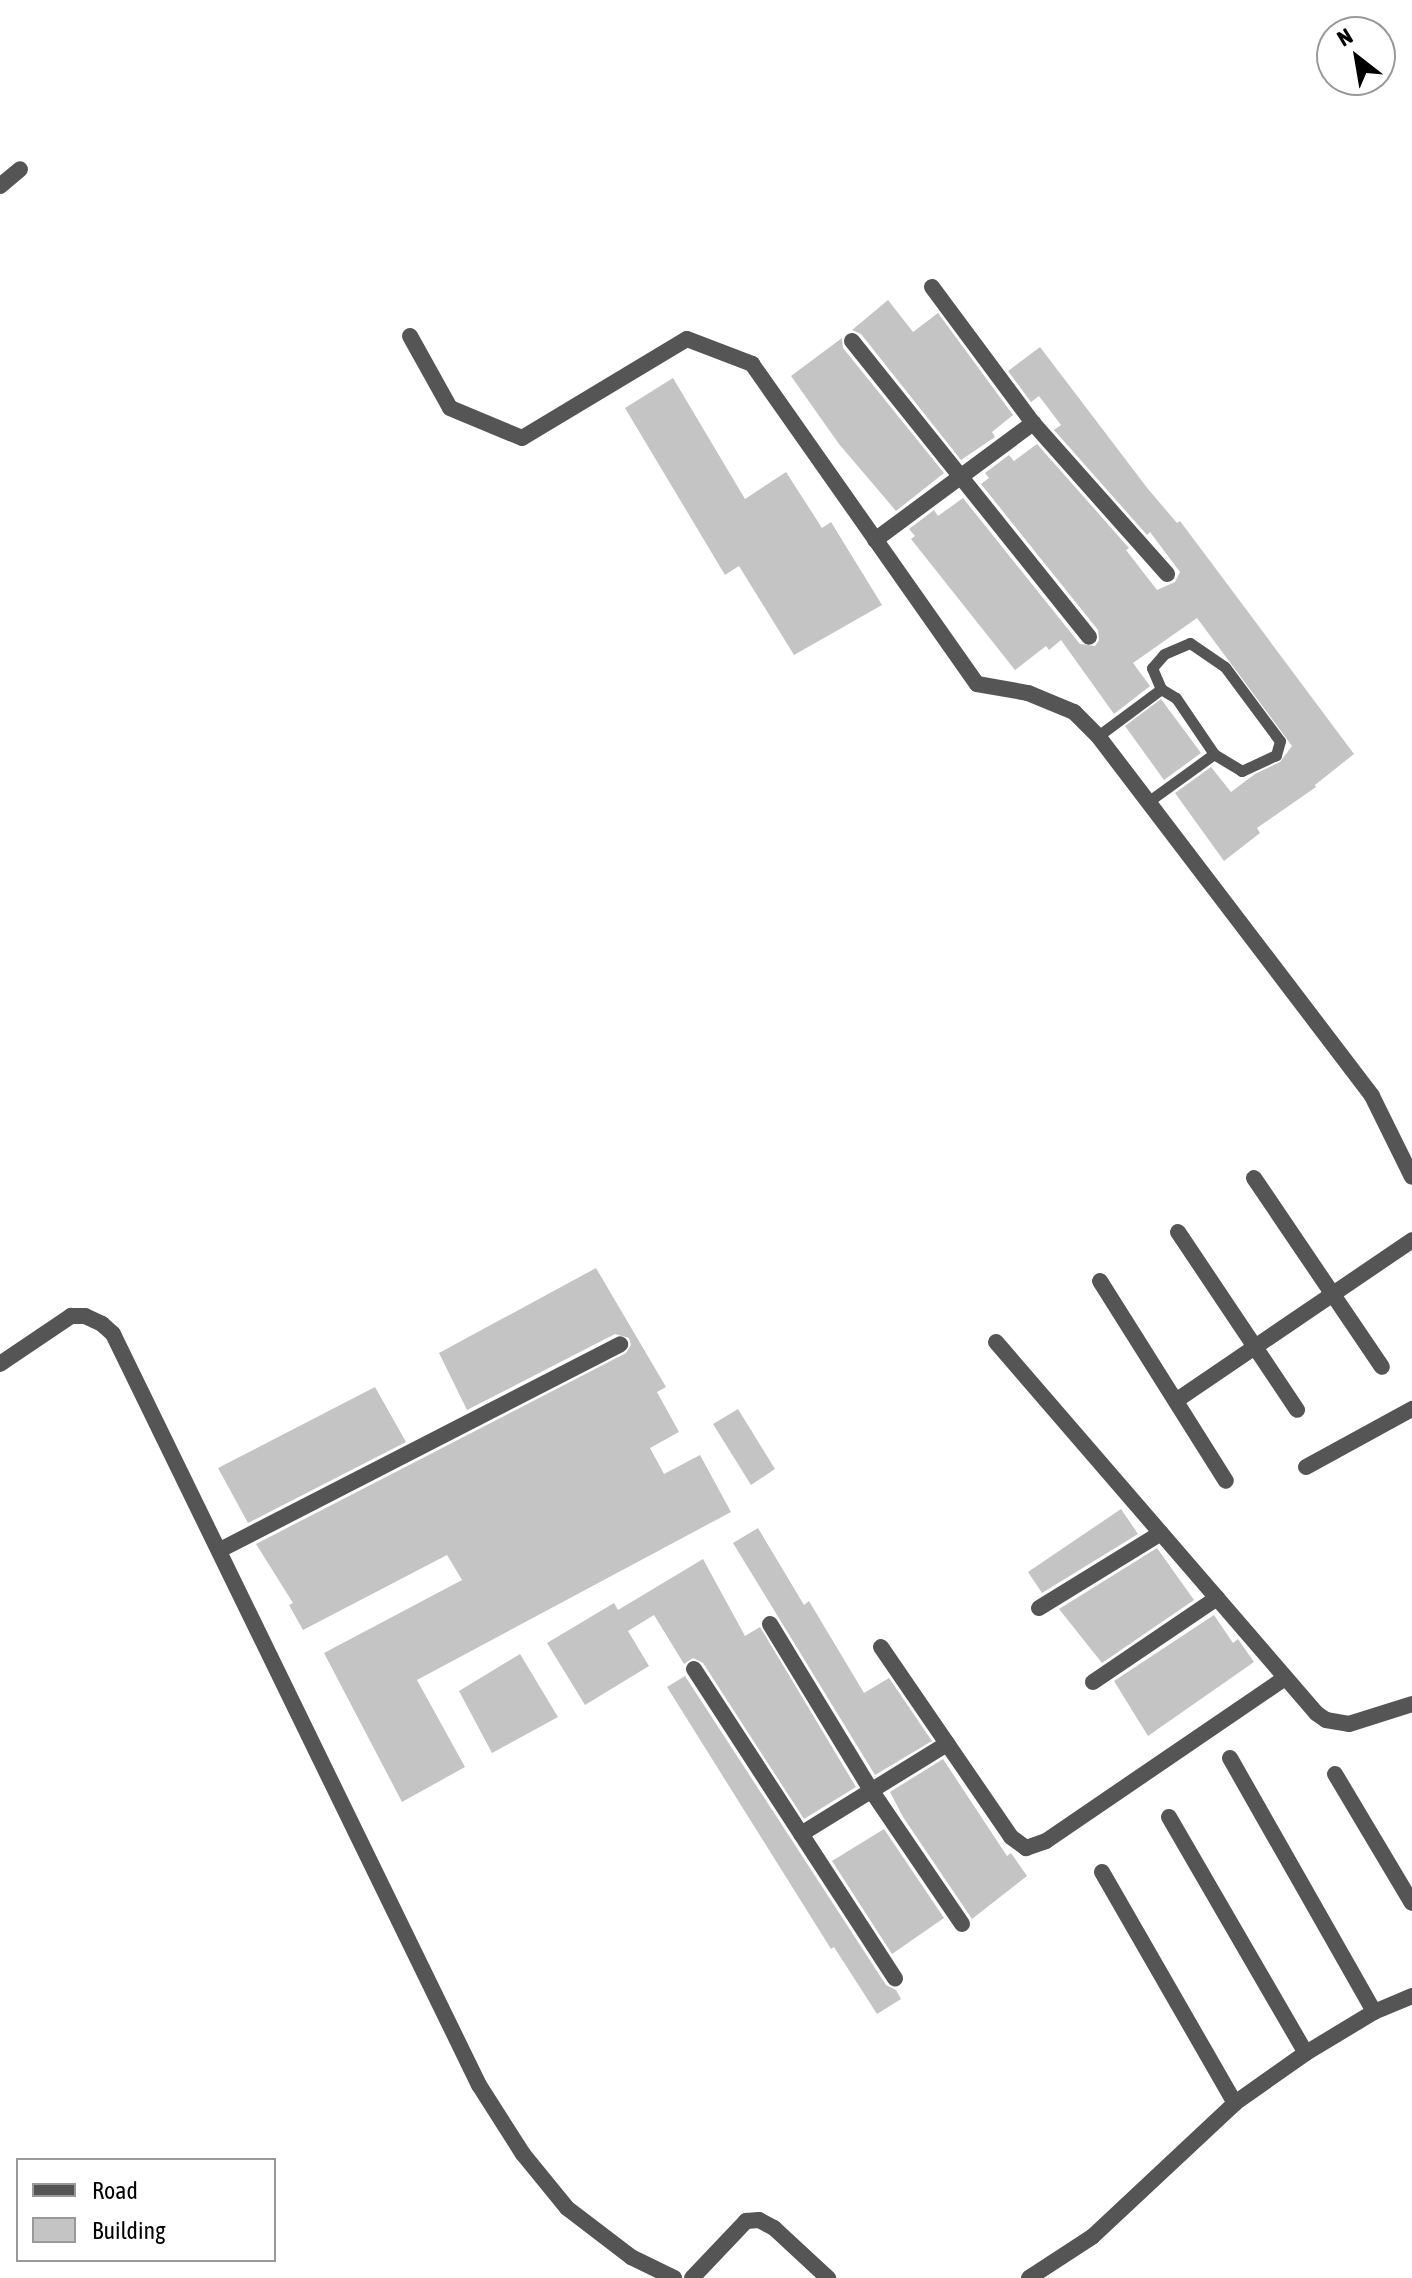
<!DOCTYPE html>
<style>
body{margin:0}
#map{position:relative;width:1412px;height:2278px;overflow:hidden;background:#fff;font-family:"Asap Condensed",sans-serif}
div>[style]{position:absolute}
.building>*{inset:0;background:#c4c4c4}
.service>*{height:11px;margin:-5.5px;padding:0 5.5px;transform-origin:5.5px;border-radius:5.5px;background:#555}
.minor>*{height:16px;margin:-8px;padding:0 8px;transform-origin:8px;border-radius:8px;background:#555}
span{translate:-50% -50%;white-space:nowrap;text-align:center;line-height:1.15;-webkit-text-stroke:6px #fff;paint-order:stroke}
.legend{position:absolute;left:16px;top:2158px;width:260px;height:104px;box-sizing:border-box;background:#fff;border:2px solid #999;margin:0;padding:10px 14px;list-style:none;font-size:24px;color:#000}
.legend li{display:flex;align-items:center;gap:16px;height:40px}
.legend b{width:40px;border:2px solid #999}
.north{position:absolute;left:1316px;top:16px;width:80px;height:80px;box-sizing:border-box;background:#fff;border:2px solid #999;border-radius:50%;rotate:329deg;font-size:22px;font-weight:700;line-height:32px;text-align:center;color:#000}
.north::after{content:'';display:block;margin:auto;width:28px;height:36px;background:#000;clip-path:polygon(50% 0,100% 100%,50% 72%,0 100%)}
</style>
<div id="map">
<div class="building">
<div style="clip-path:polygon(888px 300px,913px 332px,938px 313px,1013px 415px,992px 432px,995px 437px,961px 460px,861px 334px,852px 330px)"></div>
<div style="clip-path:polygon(842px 338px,843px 348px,944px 473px,896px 511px,839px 444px,791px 376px)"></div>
<div style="clip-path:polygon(1040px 347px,1148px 489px,1177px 523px,1180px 521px,1210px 561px,1354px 754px,1315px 785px,1316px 787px,1257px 828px,1260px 833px,1224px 861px,1175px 793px,1211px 767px,1231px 792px,1255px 774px,1280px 762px,1292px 746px,1197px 618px,1133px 663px,1150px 686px,1114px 714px,1061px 640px,1049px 650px,1046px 646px,1015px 670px,911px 539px,915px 536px,909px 529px,934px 510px,938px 516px,963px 498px,1080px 644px,1095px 646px,1099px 640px,1098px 630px,981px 484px,989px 478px,985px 473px,1009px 455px,1014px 461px,1037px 444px,1129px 548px,1126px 550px,1157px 590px,1175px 582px,1180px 572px,1150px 532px,1147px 535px,1054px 430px,1061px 425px,1039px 396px,1031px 402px,1008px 371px)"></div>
<div style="clip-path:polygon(673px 378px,745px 499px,786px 472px,822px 528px,831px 522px,882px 605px,794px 655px,739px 566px,725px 575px,625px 408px)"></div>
<div style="clip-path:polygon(1161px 699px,1201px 753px,1164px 780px,1125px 726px)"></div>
<div style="clip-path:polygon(596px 1268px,666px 1387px,657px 1392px,679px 1432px,650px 1448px,664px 1474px,700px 1455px,731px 1512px,417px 1680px,465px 1767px,402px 1802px,324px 1653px,462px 1580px,447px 1555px,303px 1630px,289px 1605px,293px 1603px,256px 1544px,626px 1353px,631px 1345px,629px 1338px,615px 1334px,467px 1410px,439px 1353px)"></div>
<div style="clip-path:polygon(375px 1387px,406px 1442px,248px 1523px,218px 1468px)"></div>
<div style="clip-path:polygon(738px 1409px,775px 1469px,751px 1485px,713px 1424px)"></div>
<div style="clip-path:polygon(1121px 1509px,1138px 1534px,1042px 1593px,1028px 1572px)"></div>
<div style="clip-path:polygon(758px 1528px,804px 1605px,809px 1601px,864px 1693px,889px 1678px,932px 1741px,875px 1775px,733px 1543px)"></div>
<div style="clip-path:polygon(1157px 1548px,1194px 1600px,1102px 1663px,1059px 1609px)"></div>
<div style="clip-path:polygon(703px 1559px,745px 1636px,760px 1627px,856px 1787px,804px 1819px,703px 1663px,693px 1658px,684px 1664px,654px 1615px,628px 1631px,649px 1666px,585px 1705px,547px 1643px,614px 1603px,618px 1610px)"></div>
<div style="clip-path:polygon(1214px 1615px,1233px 1643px,1238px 1639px,1254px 1662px,1148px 1736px,1114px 1681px)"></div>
<div style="clip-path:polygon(520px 1654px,558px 1717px,492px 1753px,459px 1691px)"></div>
<div style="clip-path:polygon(685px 1676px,886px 1985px,896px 1990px,901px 1999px,877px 2014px,834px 1947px,831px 1949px,667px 1687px)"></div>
<div style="clip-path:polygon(943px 1759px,1007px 1856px,1011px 1853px,1027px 1876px,972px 1919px,903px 1817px,890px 1792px)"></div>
<div style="clip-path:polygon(884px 1829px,944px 1918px,892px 1954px,832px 1861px)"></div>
</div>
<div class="service">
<div style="left:1161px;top:689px;width:23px;rotate:-113deg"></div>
<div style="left:1152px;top:668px;width:18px;rotate:-49deg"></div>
<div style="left:1164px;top:654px;width:28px;rotate:-23deg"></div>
<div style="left:1190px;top:643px;width:42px;rotate:34.4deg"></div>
<div style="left:1225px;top:667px;width:92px;rotate:53.4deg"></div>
<div style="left:1280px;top:741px;width:15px;rotate:106deg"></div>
<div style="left:1276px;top:755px;width:38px;rotate:155deg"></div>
<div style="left:1242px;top:771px;width:33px;rotate:-149deg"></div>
<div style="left:1098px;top:736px;width:79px;rotate:-36.7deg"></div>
<div style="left:1161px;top:689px;width:17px;rotate:31deg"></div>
<div style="left:1176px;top:698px;width:68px;rotate:55.8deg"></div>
<div style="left:1214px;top:754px;width:80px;rotate:144.1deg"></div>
</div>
<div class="minor">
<div style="left:0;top:186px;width:26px;rotate:-40deg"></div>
<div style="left:932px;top:287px;width:169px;rotate:53.4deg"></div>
<div style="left:1033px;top:423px;width:202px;rotate:48.4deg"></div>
<div style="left:410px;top:336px;width:82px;rotate:60.9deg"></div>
<div style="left:450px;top:408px;width:78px;rotate:22.6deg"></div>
<div style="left:522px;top:438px;width:192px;rotate:-31deg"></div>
<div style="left:687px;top:339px;width:70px;rotate:21deg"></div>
<div style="left:752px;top:364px;width:391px;rotate:54.9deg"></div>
<div style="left:977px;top:684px;width:52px;rotate:10deg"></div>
<div style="left:1028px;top:693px;width:50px;rotate:22.4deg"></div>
<div style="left:1074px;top:712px;width:34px;rotate:45deg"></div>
<div style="left:1098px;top:736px;width:452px;rotate:52.7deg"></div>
<div style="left:1372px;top:1096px;width:90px;rotate:63.7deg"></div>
<div style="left:852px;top:341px;width:379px;rotate:51.3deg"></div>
<div style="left:875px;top:540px;width:197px;rotate:-36.5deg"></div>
<div style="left:1254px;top:1178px;width:228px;rotate:55.9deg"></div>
<div style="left:1178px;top:1232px;width:214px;rotate:56.2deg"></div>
<div style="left:1100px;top:1281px;width:236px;rotate:57.8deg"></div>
<div style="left:996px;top:1342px;width:490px;rotate:49.2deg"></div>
<div style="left:1316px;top:1713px;width:12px;rotate:35deg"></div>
<div style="left:1326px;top:1720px;width:23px;rotate:10deg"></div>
<div style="left:1349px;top:1724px;width:66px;rotate:-17.6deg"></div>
<div style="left:0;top:1364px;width:86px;rotate:-34.1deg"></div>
<div style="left:71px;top:1316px;width:14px"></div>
<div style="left:85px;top:1316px;width:19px;rotate:25deg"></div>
<div style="left:102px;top:1324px;width:15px;rotate:42deg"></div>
<div style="left:113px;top:1334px;width:835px;rotate:64.02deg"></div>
<div style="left:479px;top:2085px;width:82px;rotate:57.5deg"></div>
<div style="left:523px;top:2154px;width:70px;rotate:50.8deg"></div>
<div style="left:567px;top:2208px;width:81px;rotate:37.4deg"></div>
<div style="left:631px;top:2257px;width:48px;rotate:26deg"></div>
<div style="left:1177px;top:1400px;width:284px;rotate:-34.2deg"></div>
<div style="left:1306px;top:1467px;width:121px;rotate:-28.7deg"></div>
<div style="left:220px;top:1550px;width:450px;rotate:-27.2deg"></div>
<div style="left:1039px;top:1608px;width:143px;rotate:-31.6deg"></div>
<div style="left:770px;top:1624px;width:194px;rotate:58.7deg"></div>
<div style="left:871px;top:1790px;width:162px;rotate:55.8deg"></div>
<div style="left:881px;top:1647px;width:230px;rotate:55.6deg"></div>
<div style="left:1011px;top:1837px;width:19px;rotate:36deg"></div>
<div style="left:1026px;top:1848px;width:21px;rotate:-19deg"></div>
<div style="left:1046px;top:1841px;width:289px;rotate:-34.3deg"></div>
<div style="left:694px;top:1669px;width:369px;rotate:57deg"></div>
<div style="left:1093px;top:1682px;width:150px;rotate:-34.1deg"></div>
<div style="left:1230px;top:1758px;width:292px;rotate:60.4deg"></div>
<div style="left:1335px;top:1774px;width:150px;rotate:59.2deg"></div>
<div style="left:1169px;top:1817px;width:273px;rotate:59.9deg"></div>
<div style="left:801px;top:1834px;width:172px;rotate:-31.7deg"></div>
<div style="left:1102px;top:1872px;width:267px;rotate:60.1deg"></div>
<div style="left:692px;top:2278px;width:79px;rotate:-46.5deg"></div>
<div style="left:746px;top:2221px;width:13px;rotate:-4deg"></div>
<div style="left:759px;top:2220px;width:17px;rotate:28deg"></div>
<div style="left:774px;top:2228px;width:74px;rotate:42.8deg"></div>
<div style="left:1029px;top:2278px;width:75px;rotate:-33.1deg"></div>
<div style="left:1092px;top:2237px;width:196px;rotate:-43.1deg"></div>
<div style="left:1235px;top:2103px;width:87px;rotate:-35.2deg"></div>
<div style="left:1306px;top:2053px;width:79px;rotate:-31.1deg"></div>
<div style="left:1374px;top:2012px;width:41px;rotate:-22.8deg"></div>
</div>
<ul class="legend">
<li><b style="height:10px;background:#555"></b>Road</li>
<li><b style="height:22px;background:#c4c4c4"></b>Building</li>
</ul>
<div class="north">N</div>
</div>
